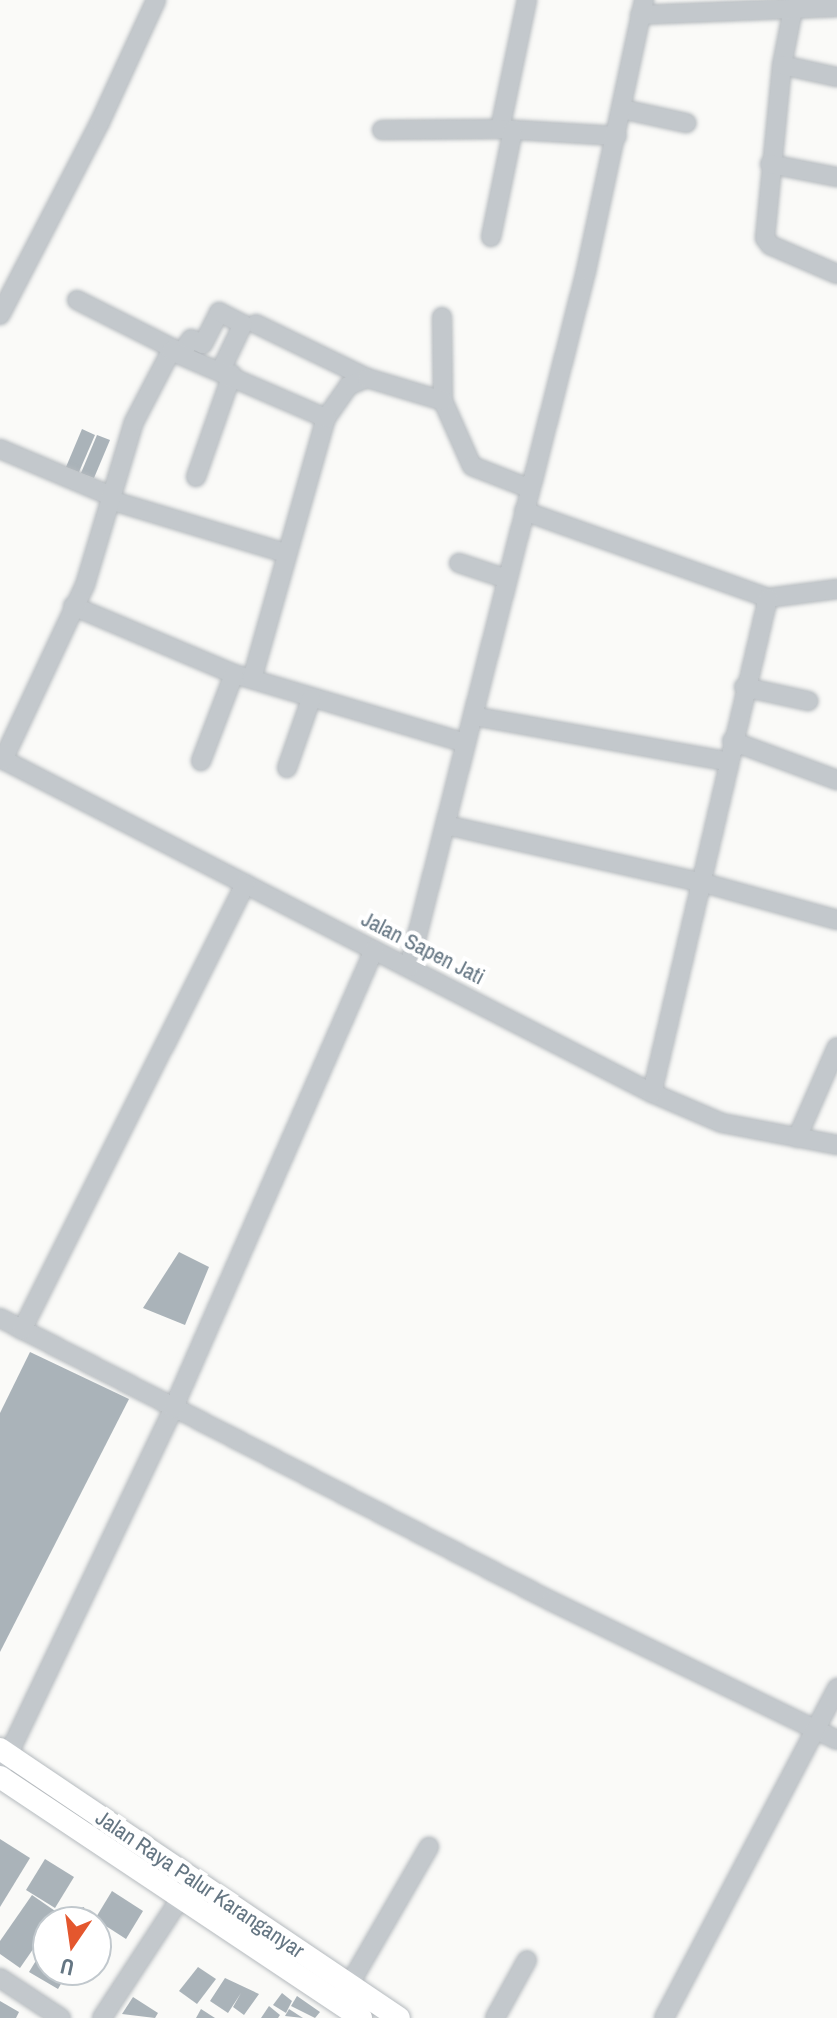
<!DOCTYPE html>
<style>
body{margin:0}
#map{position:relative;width:837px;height:2018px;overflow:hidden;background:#fafaf8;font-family:"Archivo Narrow",sans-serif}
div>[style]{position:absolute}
.building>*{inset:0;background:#aab3b9}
.roads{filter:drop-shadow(0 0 2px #b5babe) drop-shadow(0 0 2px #b5babe)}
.minor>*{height:18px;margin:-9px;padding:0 9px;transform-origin:9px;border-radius:9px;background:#c3c8cc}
.major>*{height:22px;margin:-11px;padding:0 11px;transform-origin:11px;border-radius:11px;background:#fff}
span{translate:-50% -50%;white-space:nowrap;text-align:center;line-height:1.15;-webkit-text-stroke:8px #fff;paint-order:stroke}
.street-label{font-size:22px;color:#657683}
.north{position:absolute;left:32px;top:1906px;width:80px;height:80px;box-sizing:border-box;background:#fff;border:2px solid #c1c8cd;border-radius:50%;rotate:193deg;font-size:22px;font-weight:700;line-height:32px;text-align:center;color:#657683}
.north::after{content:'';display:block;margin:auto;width:28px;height:36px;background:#e4572e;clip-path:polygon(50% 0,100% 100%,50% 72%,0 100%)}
</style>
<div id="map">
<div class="building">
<div style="clip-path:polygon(82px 429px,95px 435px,79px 472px,66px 467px)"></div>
<div style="clip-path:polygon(97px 435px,110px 440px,94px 478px,81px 473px)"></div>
<div style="clip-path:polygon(179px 1252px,209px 1267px,185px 1325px,143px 1308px)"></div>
<div style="clip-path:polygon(30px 1352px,129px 1399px,0 1652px,0 1413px)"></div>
<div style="clip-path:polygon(0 1839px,30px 1858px,0 1907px)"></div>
<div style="clip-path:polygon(45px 1859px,74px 1877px,55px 1908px,26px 1890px)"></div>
<div style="clip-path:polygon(112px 1891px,143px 1911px,126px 1939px,95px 1919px)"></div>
<div style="clip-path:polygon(32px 1895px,58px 1913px,20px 1968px,0 1954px,0 1941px)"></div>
<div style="clip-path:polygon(84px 1907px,88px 1922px,66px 1922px,64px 1912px)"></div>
<div style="clip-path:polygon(48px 1941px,48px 1970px,69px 1970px,58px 1989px,29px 1972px)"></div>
<div style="clip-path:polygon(198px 1967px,216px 1979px,197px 2004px,179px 1991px)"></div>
<div style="clip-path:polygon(225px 1978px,259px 1994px,244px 2015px,233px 2007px,241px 1993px,228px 2013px,210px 2001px)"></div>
<div style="clip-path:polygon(282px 1993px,292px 2001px,286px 2013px,273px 2005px)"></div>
<div style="clip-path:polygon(297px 1996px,320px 2012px,315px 2018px,291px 2006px)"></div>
<div style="clip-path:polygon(133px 1997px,158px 2013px,155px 2018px,122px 2014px)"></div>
<div style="clip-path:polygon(0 2001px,19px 2012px,16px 2018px,0 2018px)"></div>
<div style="clip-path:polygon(269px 2006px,280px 2015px,278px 2018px,261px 2018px)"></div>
<div style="clip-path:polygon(201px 2009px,215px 2018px,196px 2018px)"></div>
<div style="clip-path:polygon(289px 2009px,303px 2018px,285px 2016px)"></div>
</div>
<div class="roads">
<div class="minor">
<div style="left:793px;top:9px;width:57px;rotate:101.1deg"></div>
<div style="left:782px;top:65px;width:174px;rotate:95.6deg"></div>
<div style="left:765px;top:238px;width:9px;rotate:54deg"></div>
<div style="left:770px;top:245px;width:73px;rotate:23.4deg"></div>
<div style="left:640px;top:15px;width:197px;rotate:-2.3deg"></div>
<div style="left:782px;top:65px;width:56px;rotate:12.3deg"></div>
<div style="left:622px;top:109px;width:66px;rotate:12.3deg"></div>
<div style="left:500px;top:129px;width:132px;rotate:-78.2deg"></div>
<div style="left:382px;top:130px;width:118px;rotate:-0.5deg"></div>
<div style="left:500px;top:129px;width:117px;rotate:3.4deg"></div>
<div style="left:770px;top:164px;width:68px;rotate:11deg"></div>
<div style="left:491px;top:237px;width:109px;rotate:-78.4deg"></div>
<div style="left:77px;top:300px;width:113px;rotate:26.8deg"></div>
<div style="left:0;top:315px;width:217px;rotate:-62.6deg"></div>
<div style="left:100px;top:122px;width:134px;rotate:-65.3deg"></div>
<div style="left:442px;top:317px;width:84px;rotate:89.3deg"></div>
<div style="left:443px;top:401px;width:71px;rotate:66deg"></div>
<div style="left:472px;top:466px;width:60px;rotate:21.4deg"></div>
<div style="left:256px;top:324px;width:123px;rotate:25.9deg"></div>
<div style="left:182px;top:352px;width:16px;rotate:-55deg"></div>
<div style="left:191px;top:339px;width:13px;rotate:23deg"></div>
<div style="left:203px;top:344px;width:36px;rotate:-63deg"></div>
<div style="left:219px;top:312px;width:27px;rotate:27deg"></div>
<div style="left:243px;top:324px;width:51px;rotate:115.6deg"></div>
<div style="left:0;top:449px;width:121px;rotate:22.9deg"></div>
<div style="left:196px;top:477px;width:109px;rotate:-70.7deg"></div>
<div style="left:110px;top:500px;width:184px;rotate:16.8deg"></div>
<div style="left:524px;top:511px;width:259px;rotate:19.6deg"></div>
<div style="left:768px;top:598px;width:70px;rotate:-7.4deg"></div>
<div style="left:459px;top:563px;width:47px;rotate:18.4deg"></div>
<div style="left:73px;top:606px;width:175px;rotate:22.9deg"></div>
<div style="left:234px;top:674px;width:241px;rotate:16.6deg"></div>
<div style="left:252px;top:679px;width:271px;rotate:-74.2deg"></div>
<div style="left:326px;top:418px;width:39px;rotate:-55deg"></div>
<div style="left:348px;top:386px;width:21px;rotate:-23deg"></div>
<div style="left:367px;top:378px;width:79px;rotate:16.8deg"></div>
<div style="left:744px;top:687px;width:66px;rotate:12.3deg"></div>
<div style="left:473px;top:716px;width:257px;rotate:10.1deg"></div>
<div style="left:732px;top:741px;width:112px;rotate:20.4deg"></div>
<div style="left:0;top:758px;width:733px;rotate:27.19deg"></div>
<div style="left:652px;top:1093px;width:76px;rotate:23.2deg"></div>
<div style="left:722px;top:1123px;width:117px;rotate:10.8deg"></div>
<div style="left:3px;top:760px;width:193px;rotate:-64.9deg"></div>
<div style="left:85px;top:585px;width:170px;rotate:-73.3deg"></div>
<div style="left:134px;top:422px;width:80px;rotate:-62.5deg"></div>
<div style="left:171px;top:351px;width:169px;rotate:23.4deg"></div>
<div style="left:201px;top:761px;width:93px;rotate:-69.2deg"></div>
<div style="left:287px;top:768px;width:73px;rotate:-70.8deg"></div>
<div style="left:446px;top:825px;width:264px;rotate:12.7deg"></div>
<div style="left:704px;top:883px;width:138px;rotate:15.5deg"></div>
<div style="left:409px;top:967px;width:718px;rotate:-75.73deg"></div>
<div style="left:586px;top:271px;width:277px;rotate:-77.9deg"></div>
<div style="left:652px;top:1093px;width:508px;rotate:-76.81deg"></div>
<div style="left:797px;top:1138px;width:99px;rotate:-66.3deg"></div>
<div style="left:0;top:1318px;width:619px;rotate:27.19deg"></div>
<div style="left:551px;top:1601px;width:318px;rotate:25.9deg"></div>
<div style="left:22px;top:1330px;width:499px;rotate:-63.4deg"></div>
<div style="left:0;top:1772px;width:402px;rotate:-64.5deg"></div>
<div style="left:173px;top:1409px;width:501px;rotate:-66.35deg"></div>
<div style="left:0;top:1978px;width:73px;rotate:33.3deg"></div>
<div style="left:344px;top:1994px;width:170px;rotate:-60deg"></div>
<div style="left:102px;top:2018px;width:155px;rotate:-56.8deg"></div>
<div style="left:495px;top:2018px;width:66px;rotate:-61.1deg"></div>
<div style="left:664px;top:2018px;width:373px;rotate:-62.3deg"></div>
</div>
<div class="major">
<div style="left:0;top:1749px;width:481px;rotate:34deg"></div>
<div style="left:0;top:1777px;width:434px;rotate:33.7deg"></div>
</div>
</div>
<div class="street-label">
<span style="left:423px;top:948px;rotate:27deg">Jalan Sapen Jati</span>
<span style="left:200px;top:1884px;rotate:34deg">Jalan Raya Palur Karanganyar</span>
</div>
<div class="north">U</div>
</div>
